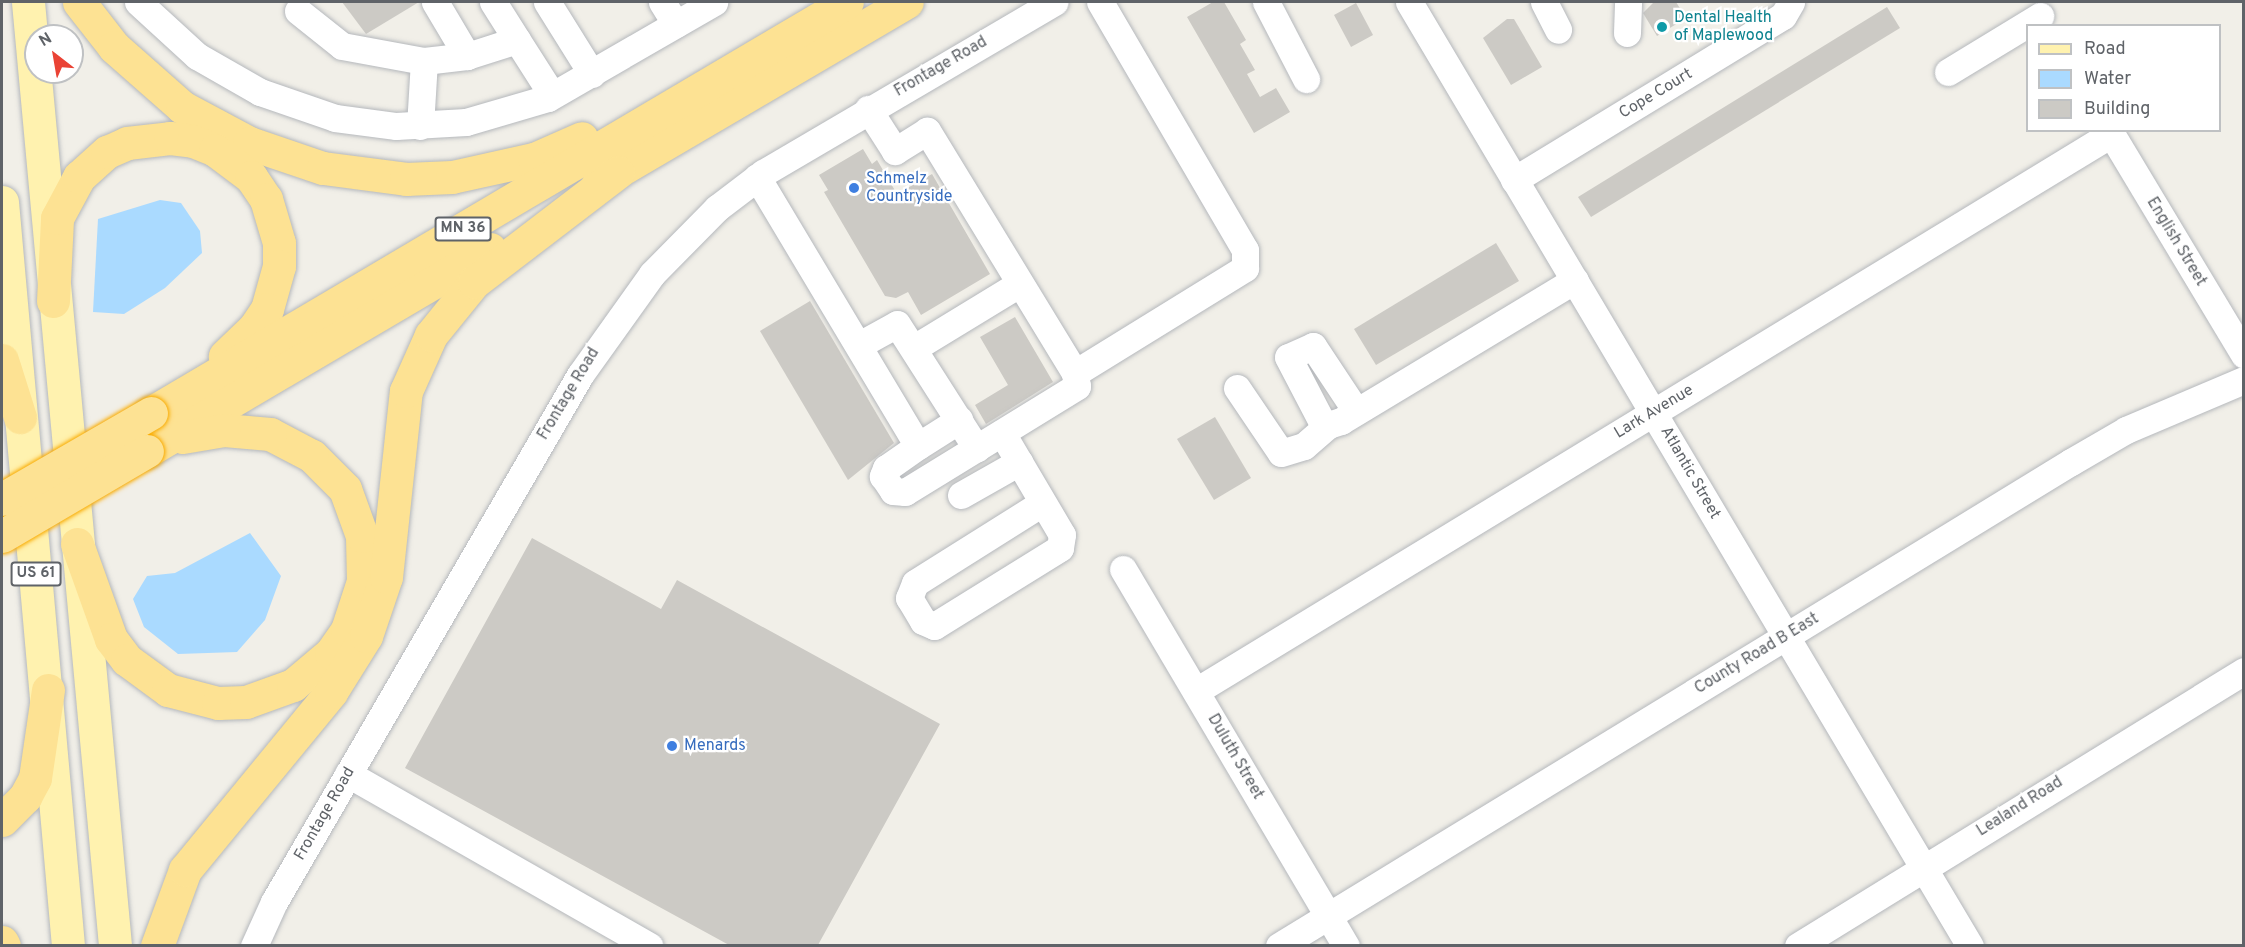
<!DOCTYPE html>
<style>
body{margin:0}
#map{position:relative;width:2245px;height:947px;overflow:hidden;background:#f1efe8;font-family:Overpass,sans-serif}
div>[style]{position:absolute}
.water>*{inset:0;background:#aadaff}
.building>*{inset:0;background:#cccac5}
.roads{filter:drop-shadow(0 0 2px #b5b8bc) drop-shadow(0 0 2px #b5b8bc)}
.minor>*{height:27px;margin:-13.5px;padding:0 13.5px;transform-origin:13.5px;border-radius:13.5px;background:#fff}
.major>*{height:33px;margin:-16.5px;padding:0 16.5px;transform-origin:16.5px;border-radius:16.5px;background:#fff2af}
.highway>*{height:33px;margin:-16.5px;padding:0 16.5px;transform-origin:16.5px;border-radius:16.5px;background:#fde293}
.bridges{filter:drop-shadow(0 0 2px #f9ab00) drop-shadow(0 0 2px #f9ab00)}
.highway-bridge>*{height:33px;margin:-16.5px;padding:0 16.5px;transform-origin:16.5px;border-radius:16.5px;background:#fde293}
.dots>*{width:16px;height:16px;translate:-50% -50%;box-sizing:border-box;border:3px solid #fff;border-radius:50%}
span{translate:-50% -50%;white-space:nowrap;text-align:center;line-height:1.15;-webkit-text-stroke:4.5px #fff;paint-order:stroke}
.shield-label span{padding:2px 4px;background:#fff;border:2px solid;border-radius:4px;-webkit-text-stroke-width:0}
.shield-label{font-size:15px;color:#5f6368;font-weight:700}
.culture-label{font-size:16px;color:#0d838f}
.left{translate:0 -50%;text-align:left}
.street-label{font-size:16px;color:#5f6368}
.shop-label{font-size:16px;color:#366cbe}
.frame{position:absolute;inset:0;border:3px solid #5f6368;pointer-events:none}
.legend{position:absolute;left:2026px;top:24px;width:195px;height:108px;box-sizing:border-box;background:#fff;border:2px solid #bfc1c3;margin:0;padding:8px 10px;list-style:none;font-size:18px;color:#5f6368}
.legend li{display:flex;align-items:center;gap:12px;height:30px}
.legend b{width:30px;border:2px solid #bfc1c3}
.north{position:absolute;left:24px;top:24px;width:60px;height:60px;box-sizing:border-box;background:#fff;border:2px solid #bfc1c3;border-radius:50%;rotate:329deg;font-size:16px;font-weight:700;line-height:24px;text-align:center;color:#5f6368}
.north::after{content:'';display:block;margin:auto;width:21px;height:27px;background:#ea4335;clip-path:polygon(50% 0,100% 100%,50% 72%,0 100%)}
</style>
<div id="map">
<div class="water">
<div style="clip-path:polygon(160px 200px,181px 203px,200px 231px,202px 253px,165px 288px,124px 314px,93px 312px,98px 219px)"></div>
<div style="clip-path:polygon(250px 533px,281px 576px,265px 620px,237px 652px,178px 654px,144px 627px,133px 599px,147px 576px,175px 573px)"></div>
</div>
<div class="building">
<div style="clip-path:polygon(342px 2px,419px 2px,366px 34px)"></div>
<div style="clip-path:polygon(1213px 2px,1224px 2px,1246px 40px,1240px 44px,1255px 70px,1247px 74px,1260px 97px,1276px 88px,1290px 112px,1254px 133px,1187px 17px)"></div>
<div style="clip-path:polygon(1654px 2px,1676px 2px,1686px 18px,1657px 36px,1643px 13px)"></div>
<div style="clip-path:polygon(1356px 3px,1373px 35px,1351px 47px,1334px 15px)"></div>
<div style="clip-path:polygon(1887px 7px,1900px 28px,1591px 217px,1578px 197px)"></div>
<div style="clip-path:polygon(1507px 19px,1514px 19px,1542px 67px,1511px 85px,1483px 38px)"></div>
<div style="clip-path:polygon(863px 149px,872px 164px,877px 160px,897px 194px,932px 174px,990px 274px,921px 315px,908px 292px,896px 298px,885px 296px,824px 192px,828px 190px,819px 175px)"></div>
<div style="clip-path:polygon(1496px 243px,1519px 281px,1376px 365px,1354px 329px)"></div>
<div style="clip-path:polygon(810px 301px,894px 443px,848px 480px,760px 331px)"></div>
<div style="clip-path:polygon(1015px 317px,1053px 382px,986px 424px,975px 405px,1008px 385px,980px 337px)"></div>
<div style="clip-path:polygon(1215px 417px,1251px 478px,1214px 500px,1177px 439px)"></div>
<div style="clip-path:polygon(532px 538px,661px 609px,677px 580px,940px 724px,818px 945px,729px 945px,405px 768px)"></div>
</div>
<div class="roads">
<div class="minor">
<div style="left:138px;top:2px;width:80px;rotate:42.5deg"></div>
<div style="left:197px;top:56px;width:73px;rotate:29.7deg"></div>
<div style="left:260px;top:92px;width:79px;rotate:19.1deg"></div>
<div style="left:335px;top:118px;width:62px;rotate:7.5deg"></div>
<div style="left:396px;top:126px;width:70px;rotate:-3.3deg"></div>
<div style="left:466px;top:122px;width:85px;rotate:-16.3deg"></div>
<div style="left:548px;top:98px;width:192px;rotate:-30deg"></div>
<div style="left:435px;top:2px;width:63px;rotate:59.3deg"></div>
<div style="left:493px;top:2px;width:45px;rotate:57.7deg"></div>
<div style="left:547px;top:2px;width:85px;rotate:58deg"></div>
<div style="left:662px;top:2px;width:26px;rotate:58deg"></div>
<div style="left:1266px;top:2px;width:87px;rotate:62.5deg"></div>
<div style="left:1409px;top:2px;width:1098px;rotate:59.28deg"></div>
<div style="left:1544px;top:2px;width:31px;rotate:63deg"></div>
<div style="left:298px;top:11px;width:56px;rotate:38.5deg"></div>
<div style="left:342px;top:46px;width:83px;rotate:10.4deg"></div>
<div style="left:1627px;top:33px;width:31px;rotate:-88deg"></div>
<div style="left:1948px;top:72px;width:108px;rotate:-31.3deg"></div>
<div style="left:420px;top:126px;width:65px;rotate:-86.5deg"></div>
<div style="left:424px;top:61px;width:43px;rotate:-6.6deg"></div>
<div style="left:467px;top:56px;width:52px;rotate:-17.7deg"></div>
<div style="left:517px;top:40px;width:65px;rotate:57.5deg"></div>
<div style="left:2109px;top:130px;width:262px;rotate:59deg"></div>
<div style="left:757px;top:177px;width:313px;rotate:59.1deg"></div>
<div style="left:918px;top:446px;width:39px;rotate:145deg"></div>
<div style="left:886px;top:468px;width:9px;rotate:111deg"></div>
<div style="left:883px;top:476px;width:18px;rotate:56deg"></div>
<div style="left:893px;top:491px;width:12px;rotate:5deg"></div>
<div style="left:905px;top:492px;width:202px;rotate:-31.6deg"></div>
<div style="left:1077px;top:386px;width:13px;rotate:-99deg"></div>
<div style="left:1075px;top:373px;width:284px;rotate:-121.4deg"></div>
<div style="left:927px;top:131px;width:38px;rotate:148deg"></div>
<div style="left:895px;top:151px;width:50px;rotate:-122.7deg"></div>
<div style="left:1514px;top:180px;width:315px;rotate:-31.4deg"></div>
<div style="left:1783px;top:16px;width:16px;rotate:-60deg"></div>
<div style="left:859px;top:345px;width:43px;rotate:-28.9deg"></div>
<div style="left:897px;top:324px;width:148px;rotate:57.4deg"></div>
<div style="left:914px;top:348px;width:123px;rotate:-31.4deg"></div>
<div style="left:1075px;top:373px;width:200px;rotate:-31.7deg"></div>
<div style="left:1245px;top:268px;width:18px;rotate:-90deg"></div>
<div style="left:1245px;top:250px;width:287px;rotate:-120.3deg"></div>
<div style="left:1237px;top:388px;width:78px;rotate:55.9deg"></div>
<div style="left:1281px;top:453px;width:24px;rotate:-17deg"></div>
<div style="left:1304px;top:446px;width:32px;rotate:-41deg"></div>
<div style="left:1356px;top:411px;width:78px;rotate:-123.5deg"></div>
<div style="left:1313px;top:346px;width:27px;rotate:156deg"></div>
<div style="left:1288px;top:357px;width:71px;rotate:62.4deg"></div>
<div style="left:1321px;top:420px;width:9px;rotate:36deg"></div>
<div style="left:1328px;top:425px;width:14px;rotate:-17deg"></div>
<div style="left:1341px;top:421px;width:273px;rotate:-31.1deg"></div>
<div style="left:1002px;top:433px;width:118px;rotate:59.5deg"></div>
<div style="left:1062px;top:535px;width:13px;rotate:99deg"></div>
<div style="left:1060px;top:548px;width:148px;rotate:148.2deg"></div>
<div style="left:934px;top:626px;width:12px;rotate:-156deg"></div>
<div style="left:923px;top:621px;width:27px;rotate:-121deg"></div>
<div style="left:909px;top:598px;width:16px;rotate:-68deg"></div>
<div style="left:915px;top:583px;width:150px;rotate:-32.2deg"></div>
<div style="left:918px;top:446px;width:49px;rotate:-32.4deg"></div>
<div style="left:961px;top:495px;width:67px;rotate:-29.6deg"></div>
<div style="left:1123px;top:569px;width:438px;rotate:59.4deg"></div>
<div style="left:1196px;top:691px;width:1071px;rotate:-31.33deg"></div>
<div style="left:348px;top:774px;width:347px;rotate:29.7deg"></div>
<div style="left:254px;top:946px;width:48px;rotate:-65.6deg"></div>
<div style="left:274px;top:902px;width:609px;rotate:-59.86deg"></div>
<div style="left:580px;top:375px;width:124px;rotate:-54.5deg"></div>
<div style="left:652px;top:274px;width:93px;rotate:-45.4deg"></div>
<div style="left:717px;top:208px;width:58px;rotate:-37.3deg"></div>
<div style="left:763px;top:173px;width:338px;rotate:-30.4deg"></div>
<div style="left:1279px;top:946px;width:928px;rotate:-31.43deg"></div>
<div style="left:2071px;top:462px;width:64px;rotate:-30.2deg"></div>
<div style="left:2126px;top:430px;width:128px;rotate:-23deg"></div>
<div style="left:1798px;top:946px;width:524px;rotate:-31.66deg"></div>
</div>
<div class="major">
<div style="left:28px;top:2px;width:948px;rotate:84.73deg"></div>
<div style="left:2px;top:202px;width:747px;rotate:84.93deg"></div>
</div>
<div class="highway">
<div style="left:79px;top:2px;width:57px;rotate:52.1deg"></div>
<div style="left:114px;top:47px;width:91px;rotate:41.4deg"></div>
<div style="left:182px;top:107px;width:76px;rotate:28.2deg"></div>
<div style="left:249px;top:143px;width:78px;rotate:18.7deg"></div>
<div style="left:323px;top:168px;width:84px;rotate:7.5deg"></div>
<div style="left:406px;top:179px;width:46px;rotate:-2.5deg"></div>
<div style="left:452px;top:177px;width:84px;rotate:-12.4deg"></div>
<div style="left:534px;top:159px;width:52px;rotate:-23.6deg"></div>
<div style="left:598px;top:183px;width:358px;rotate:-30.4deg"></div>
<div style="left:53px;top:301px;width:83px;rotate:-87.2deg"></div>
<div style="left:57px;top:218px;width:47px;rotate:-61.8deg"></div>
<div style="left:79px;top:177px;width:38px;rotate:-42deg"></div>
<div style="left:107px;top:152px;width:22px;rotate:-24deg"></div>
<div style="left:127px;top:143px;width:43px;rotate:-6.6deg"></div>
<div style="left:170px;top:138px;width:23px;rotate:7deg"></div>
<div style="left:193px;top:141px;width:24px;rotate:22deg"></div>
<div style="left:215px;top:150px;width:45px;rotate:36.9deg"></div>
<div style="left:251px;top:177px;width:27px;rotate:56deg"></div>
<div style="left:266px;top:199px;width:46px;rotate:73.5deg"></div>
<div style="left:279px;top:243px;width:23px;rotate:90deg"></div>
<div style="left:279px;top:266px;width:45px;rotate:105.6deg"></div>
<div style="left:267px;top:309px;width:22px;rotate:124deg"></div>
<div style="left:255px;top:327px;width:42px;rotate:136deg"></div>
<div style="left:2px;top:360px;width:60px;rotate:72.5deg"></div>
<div style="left:151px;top:413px;width:808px;rotate:-30.56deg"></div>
<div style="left:147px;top:451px;width:398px;rotate:-30.5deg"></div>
<div style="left:77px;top:544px;width:101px;rotate:70.3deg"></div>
<div style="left:111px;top:639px;width:26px;rotate:53deg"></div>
<div style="left:127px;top:660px;width:51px;rotate:36.2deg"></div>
<div style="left:168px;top:690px;width:52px;rotate:14.6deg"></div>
<div style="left:218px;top:703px;width:28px;rotate:-2deg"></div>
<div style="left:246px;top:702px;width:50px;rotate:-19.9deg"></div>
<div style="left:293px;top:685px;width:50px;rotate:-40.1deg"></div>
<div style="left:331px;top:653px;width:28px;rotate:-55deg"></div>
<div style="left:347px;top:630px;width:52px;rotate:-71.9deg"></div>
<div style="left:363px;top:581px;width:45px;rotate:-91.3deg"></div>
<div style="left:362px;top:536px;width:50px;rotate:-109.9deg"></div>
<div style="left:345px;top:489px;width:47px;rotate:-135deg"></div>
<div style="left:312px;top:456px;width:47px;rotate:-152.4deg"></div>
<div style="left:270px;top:434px;width:46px;rotate:-175deg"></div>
<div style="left:224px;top:430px;width:42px;rotate:170.3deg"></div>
<div style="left:2px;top:820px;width:33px;rotate:-45deg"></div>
<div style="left:25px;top:797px;width:21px;rotate:-62deg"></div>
<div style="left:35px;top:778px;width:89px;rotate:-81.6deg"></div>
<div style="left:2px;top:942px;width:4px;rotate:63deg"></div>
<div style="left:157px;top:946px;width:81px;rotate:-69.8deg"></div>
<div style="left:185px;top:870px;width:230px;rotate:-50.6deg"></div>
<div style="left:331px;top:692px;width:66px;rotate:-58deg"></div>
<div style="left:366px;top:636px;width:62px;rotate:-71.3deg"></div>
<div style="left:386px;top:577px;width:187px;rotate:-83.9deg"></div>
<div style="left:406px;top:391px;width:61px;rotate:-65.9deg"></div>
<div style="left:431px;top:335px;width:68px;rotate:-50.9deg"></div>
<div style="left:474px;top:282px;width:181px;rotate:-37.4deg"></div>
</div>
</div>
<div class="bridges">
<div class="highway-bridge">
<div style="left:2px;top:499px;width:172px;rotate:-30deg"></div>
<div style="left:2px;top:536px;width:168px;rotate:-30.4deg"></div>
</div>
</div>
<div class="dots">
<div style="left:1662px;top:27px;background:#0f9aa8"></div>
<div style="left:854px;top:188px;background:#3f7fe0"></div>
<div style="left:672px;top:746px;background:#3f7fe0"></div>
</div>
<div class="shield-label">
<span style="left:463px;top:229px">MN 36</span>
<span style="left:36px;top:574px">US 61</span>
</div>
<div class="culture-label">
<span class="left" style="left:1674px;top:27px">Dental Health<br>of Maplewood</span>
</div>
<div class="street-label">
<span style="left:941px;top:67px;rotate:-30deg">Frontage Road</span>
<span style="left:1656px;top:94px;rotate:-31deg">Cope Court</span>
<span style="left:2176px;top:242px;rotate:59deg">English Street</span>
<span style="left:569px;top:394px;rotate:-59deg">Frontage Road</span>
<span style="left:1654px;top:412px;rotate:-31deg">Lark Avenue</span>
<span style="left:1690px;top:473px;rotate:60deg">Atlantic Street</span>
<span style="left:1757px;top:654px;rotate:-31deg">County Road B East</span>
<span style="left:1235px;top:757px;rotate:60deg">Duluth Street</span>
<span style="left:2020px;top:807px;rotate:-32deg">Lealand Road</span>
<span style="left:325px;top:814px;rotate:-60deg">Frontage Road</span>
</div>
<div class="shop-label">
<span class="left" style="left:866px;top:188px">Schmelz<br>Countryside</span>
<span class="left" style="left:684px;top:746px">Menards</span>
</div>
<div class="frame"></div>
<ul class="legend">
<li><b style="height:8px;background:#fff2af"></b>Road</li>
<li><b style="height:16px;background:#aadaff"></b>Water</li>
<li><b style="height:16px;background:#cccac5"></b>Building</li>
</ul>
<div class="north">N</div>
</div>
